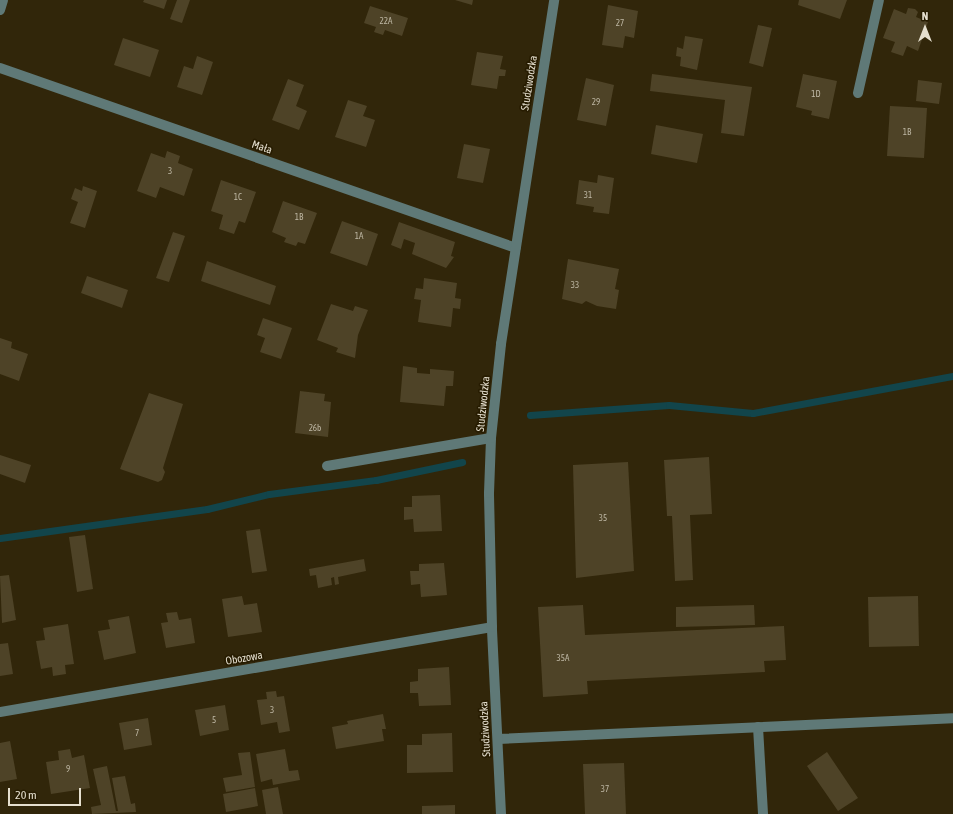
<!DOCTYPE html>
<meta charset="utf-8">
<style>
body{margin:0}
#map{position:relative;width:953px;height:814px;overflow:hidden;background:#31260a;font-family:"Asap Condensed",sans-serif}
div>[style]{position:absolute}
.stream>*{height:7px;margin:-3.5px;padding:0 3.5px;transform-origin:3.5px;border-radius:3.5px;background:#12454b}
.building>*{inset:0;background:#4e4327}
.minor>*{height:10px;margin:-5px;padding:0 5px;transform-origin:5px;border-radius:5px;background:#5f7977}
span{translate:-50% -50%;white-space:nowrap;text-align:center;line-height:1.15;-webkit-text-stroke:3.5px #271c01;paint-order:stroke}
.number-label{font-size:9px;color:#bfb8a5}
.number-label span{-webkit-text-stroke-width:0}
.street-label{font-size:11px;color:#e5dfcf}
.north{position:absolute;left:905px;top:8px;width:40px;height:40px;-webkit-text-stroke:3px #271c01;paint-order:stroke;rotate:0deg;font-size:11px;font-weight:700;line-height:16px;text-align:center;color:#e5dfcf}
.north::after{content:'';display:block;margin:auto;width:14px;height:18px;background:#e5dfcf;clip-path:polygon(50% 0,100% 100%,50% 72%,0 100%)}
.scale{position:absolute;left:8px;top:788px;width:73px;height:18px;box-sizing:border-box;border:2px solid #e5dfcf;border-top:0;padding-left:5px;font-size:12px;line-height:14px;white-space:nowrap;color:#e5dfcf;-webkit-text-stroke:3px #271c01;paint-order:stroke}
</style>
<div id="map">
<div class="stream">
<div style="left:530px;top:415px;width:139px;rotate:-4.1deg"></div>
<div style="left:669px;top:405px;width:84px;rotate:5.4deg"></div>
<div style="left:753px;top:413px;width:203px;rotate:-10.5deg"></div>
<div style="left:0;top:538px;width:209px;rotate:-8deg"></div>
<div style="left:207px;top:509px;width:64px;rotate:-13.6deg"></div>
<div style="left:269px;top:494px;width:108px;rotate:-7.5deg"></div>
<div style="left:376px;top:480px;width:88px;rotate:-11.8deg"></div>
</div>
<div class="building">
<div style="clip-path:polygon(144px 0,167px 0,164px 9px,143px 2px)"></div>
<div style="clip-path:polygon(177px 0,190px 0,182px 23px,170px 19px)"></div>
<div style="clip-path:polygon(455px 0,473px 0,472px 5px)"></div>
<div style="clip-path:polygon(799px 0,847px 0,840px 19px,798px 5px)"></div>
<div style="clip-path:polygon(608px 5px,638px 11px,634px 38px,625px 36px,623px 48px,602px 45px)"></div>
<div style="clip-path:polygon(370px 6px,408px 18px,402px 36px,385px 30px,383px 35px,374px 32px,376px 27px,364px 23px)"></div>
<div style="clip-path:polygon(908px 8px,915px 9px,918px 12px,916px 17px,928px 22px,918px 51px,907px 46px,903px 56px,891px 52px,895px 42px,883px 38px,894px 9px,906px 14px)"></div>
<div style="clip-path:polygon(758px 25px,772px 28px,763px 67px,749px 63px)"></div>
<div style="clip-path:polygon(685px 36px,703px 39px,697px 70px,680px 66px,681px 57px,676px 56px,677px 47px,683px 49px)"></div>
<div style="clip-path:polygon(123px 38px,159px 50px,150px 77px,114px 65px)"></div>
<div style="clip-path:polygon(477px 52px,503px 56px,500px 69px,506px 70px,505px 76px,499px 76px,497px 89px,471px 85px)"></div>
<div style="clip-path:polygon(197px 56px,213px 62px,202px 95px,177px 87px,184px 66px,193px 69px)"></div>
<div style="clip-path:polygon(652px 74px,752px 87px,744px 136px,721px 133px,725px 100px,650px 91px)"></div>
<div style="clip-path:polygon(803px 74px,837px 81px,829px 119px,811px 115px,812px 111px,796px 107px)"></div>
<div style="clip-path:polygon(586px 78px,614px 85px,606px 126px,577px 120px)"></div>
<div style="clip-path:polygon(288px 79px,304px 85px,296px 106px,307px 111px,299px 130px,272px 120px)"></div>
<div style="clip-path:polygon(918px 80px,942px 83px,939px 104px,916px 101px)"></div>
<div style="clip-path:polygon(348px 100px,367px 106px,363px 116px,375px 120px,366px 147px,335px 137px)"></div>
<div style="clip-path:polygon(890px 106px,927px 108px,924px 158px,887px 156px)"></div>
<div style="clip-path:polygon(656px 125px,703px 134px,697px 163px,651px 154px)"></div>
<div style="clip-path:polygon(464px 144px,490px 149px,483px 183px,457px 178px)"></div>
<div style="clip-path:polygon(167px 151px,180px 156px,178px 163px,193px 169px,184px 196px,160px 187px,156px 198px,137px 191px,151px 153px,165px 158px)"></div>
<div style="clip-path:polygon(598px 175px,614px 178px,609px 214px,593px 212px,594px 207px,576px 204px,579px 180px,597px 183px)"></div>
<div style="clip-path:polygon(221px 180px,256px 192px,245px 223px,239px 221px,234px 234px,219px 229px,223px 215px,211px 211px)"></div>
<div style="clip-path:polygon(83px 186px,97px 191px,85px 228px,70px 223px,78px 202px,71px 199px,75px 188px,82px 191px)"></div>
<div style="clip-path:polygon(283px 201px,317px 213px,305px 244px,298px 242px,296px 246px,284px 242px,286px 238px,272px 232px)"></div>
<div style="clip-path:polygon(342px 221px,378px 234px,367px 266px,330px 253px)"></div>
<div style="clip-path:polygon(399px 222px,455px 242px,451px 256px,454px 257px,446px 268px,412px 254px,415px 243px,404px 239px,401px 249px,391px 245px)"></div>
<div style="clip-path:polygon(173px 232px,185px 236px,169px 282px,156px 278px)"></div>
<div style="clip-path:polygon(568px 259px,619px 269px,615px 289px,619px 290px,616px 309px,597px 306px,586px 301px,582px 304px,562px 299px)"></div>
<div style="clip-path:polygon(207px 261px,276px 286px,270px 305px,201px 281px)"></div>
<div style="clip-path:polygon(87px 276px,128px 290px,122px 308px,81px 293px)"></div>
<div style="clip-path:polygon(424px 278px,457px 283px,455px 298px,461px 299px,460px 309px,453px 308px,451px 327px,418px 322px,421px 300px,414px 299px,416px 288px,423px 289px)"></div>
<div style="clip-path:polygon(331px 304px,353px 311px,355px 306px,368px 310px,358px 335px,355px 358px,336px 352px,338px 348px,317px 340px)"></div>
<div style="clip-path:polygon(263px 318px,292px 328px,281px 359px,260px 352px,265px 338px,257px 335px)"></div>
<div style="clip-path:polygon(0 338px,12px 342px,11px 348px,28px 354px,19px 381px,0 374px)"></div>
<div style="clip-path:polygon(403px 366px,417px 368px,417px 373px,430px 374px,430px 369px,454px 371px,453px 386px,446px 386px,444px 406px,400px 402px)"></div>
<div style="clip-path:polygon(300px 391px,325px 394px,324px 401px,331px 402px,328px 437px,295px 433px)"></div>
<div style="clip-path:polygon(149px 393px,183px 404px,163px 468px,165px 472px,162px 480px,158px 482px,120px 469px)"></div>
<div style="clip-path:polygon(0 455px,31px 465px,25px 483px,0 474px)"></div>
<div style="clip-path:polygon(709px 457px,712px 514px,690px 515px,693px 580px,675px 581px,672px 516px,667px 516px,664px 460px)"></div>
<div style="clip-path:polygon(628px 462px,634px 571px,576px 578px,573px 465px)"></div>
<div style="clip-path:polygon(440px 495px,442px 531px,414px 532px,413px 519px,404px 520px,404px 507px,412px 507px,412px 496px)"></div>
<div style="clip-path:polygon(260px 529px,267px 571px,252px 573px,246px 531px)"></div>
<div style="clip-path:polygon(85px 535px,93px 589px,77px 592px,69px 537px)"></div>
<div style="clip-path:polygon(364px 559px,366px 571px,338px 577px,339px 584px,335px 585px,334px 577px,331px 578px,332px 585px,318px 588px,316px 575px,310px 576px,309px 569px)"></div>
<div style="clip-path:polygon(444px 563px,447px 595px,421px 597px,420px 584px,411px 585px,410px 571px,419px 571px,419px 564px)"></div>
<div style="clip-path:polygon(9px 575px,16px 620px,2px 623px,0 576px)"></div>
<div style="clip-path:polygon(242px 596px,244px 605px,257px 603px,262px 632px,228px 637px,222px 599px)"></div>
<div style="clip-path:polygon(918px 596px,919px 646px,869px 647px,868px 597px)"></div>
<div style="clip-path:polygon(583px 605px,585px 635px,784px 626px,786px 660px,764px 661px,765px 672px,587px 681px,588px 694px,543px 697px,538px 607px)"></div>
<div style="clip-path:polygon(754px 605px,755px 625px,676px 627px,676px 607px)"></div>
<div style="clip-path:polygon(177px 612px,179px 620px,191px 618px,195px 643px,166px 648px,161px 623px,168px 622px,166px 613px)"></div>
<div style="clip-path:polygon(129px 616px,136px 653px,104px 660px,98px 631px,110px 629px,108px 620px)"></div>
<div style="clip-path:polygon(68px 624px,74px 664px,65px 665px,66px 674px,53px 676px,52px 667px,41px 669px,36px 641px,45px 640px,43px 628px)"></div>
<div style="clip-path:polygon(8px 643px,13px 674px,0 676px,0 644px)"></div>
<div style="clip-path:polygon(449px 667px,451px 705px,419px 706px,418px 693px,410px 693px,410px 682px,418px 681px,418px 669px)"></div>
<div style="clip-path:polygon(276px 691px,277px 697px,284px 696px,290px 731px,279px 733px,277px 722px,261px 725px,257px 700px,267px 699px,266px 692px)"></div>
<div style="clip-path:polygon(225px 705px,229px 730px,200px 736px,195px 710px)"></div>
<div style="clip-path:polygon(383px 714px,386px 729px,382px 729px,384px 741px,336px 749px,332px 727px,348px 724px,347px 721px)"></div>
<div style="clip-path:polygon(148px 718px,152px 745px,124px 750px,119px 723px)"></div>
<div style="clip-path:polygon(452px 733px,453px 772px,407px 773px,407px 745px,422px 745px,422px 734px)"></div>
<div style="clip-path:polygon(10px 741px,17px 779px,0 782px,0 743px)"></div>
<div style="clip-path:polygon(70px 749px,72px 758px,84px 755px,90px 788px,51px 794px,46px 762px,59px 760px,58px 751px)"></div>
<div style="clip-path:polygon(285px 749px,289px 771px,298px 770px,300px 780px,273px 785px,272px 779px,261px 782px,256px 754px)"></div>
<div style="clip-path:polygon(250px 752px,255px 787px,226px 792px,223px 778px,242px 775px,238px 753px)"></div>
<div style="clip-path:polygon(827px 752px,858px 798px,838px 811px,807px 766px)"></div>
<div style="clip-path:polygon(624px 763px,626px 814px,585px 814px,583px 764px)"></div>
<div style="clip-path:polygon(107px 766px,116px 811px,118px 811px,112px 778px,125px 776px,131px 804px,135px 803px,136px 812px,92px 814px,91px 807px,101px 805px,93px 769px)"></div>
<div style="clip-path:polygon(278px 787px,283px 814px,266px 814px,262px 790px)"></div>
<div style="clip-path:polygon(255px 788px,258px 806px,226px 812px,223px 794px)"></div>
<div style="clip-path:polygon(455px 805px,455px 814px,422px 814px,422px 806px)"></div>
</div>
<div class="minor">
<div style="left:0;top:10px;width:10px;rotate:-73deg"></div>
<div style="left:0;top:68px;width:546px;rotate:19.23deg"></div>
<div style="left:858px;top:93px;width:95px;rotate:-77.3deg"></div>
<div style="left:327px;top:466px;width:166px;rotate:-9.7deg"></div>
<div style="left:0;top:712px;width:499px;rotate:-9.8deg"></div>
<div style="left:758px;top:727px;width:87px;rotate:86.7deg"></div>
<div style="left:498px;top:739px;width:455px;rotate:-2.6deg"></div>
<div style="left:501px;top:814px;width:187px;rotate:-92.8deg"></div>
<div style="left:492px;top:627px;width:134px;rotate:-91.3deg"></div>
<div style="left:489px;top:493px;width:55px;rotate:-87.9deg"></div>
<div style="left:491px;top:438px;width:95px;rotate:-83.9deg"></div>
<div style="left:501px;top:344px;width:348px;rotate:-81.2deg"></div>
</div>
<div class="number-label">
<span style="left:386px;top:21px">22A</span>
<span style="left:620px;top:23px">27</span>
<span style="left:816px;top:94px">1D</span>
<span style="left:596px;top:102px">29</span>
<span style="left:907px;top:132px">1B</span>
<span style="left:170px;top:171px">3</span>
<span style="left:588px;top:195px">31</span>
<span style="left:238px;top:197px">1C</span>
<span style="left:299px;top:217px">1B</span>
<span style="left:359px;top:236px">1A</span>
<span style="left:575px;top:285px">33</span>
<span style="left:315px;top:428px">26b</span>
<span style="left:603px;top:518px">35</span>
<span style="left:563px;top:658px">35A</span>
<span style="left:272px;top:710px">3</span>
<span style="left:214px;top:720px">5</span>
<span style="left:137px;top:733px">7</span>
<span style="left:68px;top:769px">9</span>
<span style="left:605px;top:789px">37</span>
</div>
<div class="street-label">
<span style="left:529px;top:83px;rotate:-81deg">Studziwodzka</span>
<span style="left:262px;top:147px;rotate:19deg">Mała</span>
<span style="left:483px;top:404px;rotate:-84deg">Studziwodzka</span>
<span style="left:244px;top:658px;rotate:-10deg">Obozowa</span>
<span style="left:485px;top:729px;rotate:-93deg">Studziwodzka</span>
</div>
<div class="north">N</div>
<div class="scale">20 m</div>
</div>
